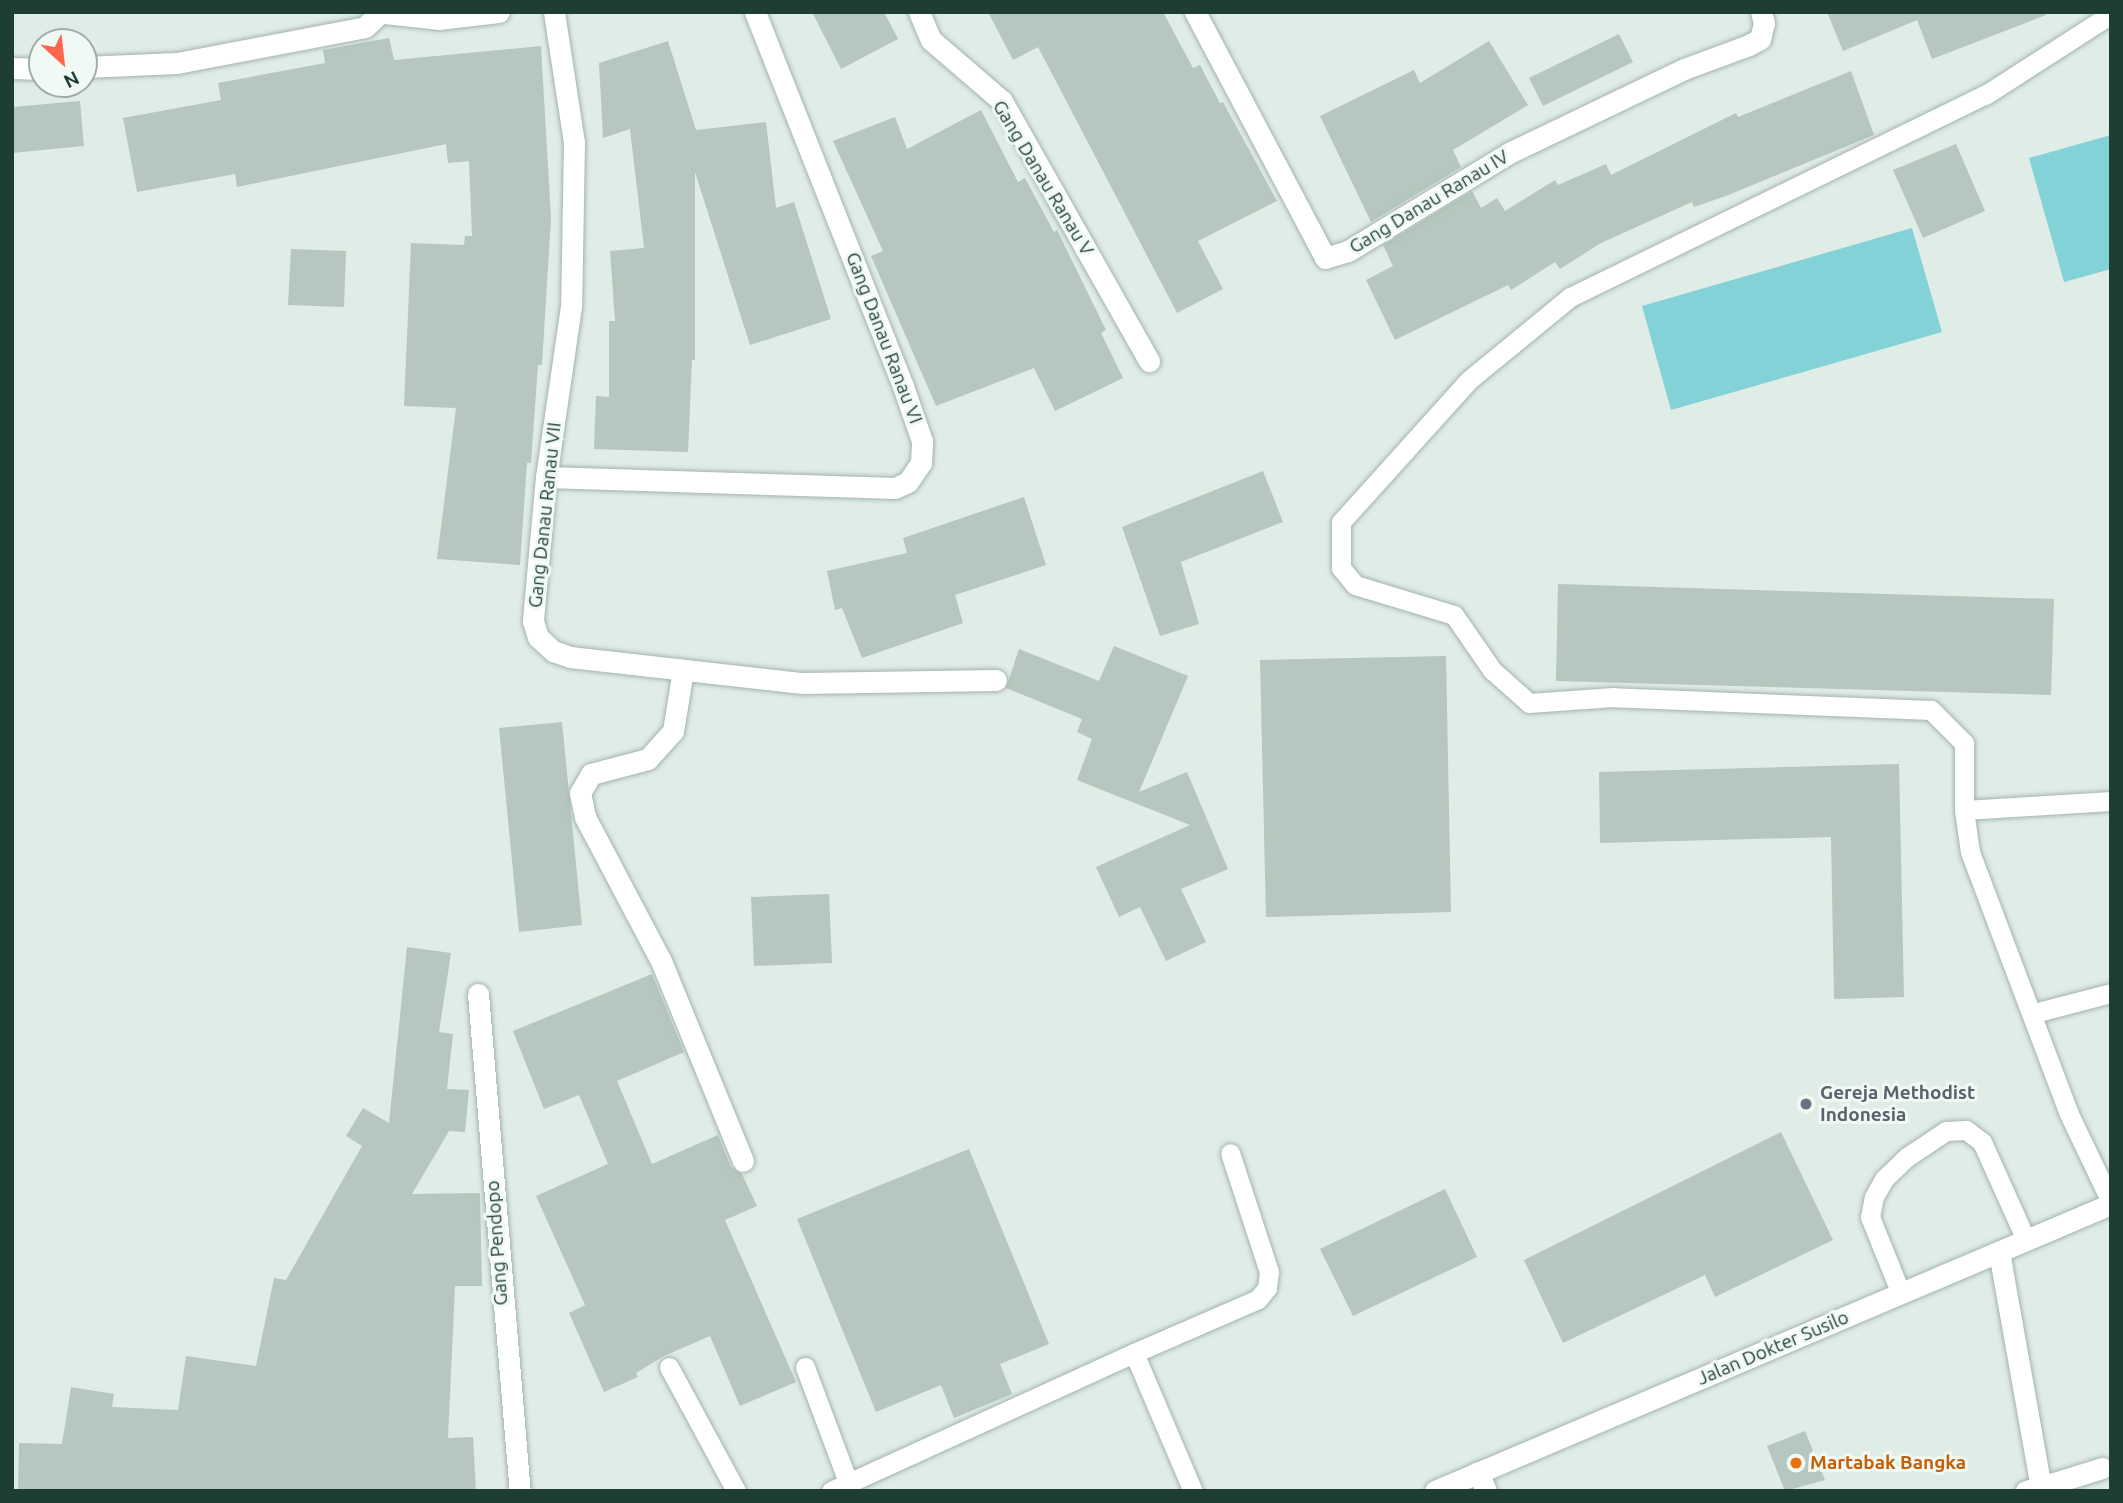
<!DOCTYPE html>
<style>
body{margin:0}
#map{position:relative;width:2123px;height:1503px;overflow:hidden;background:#e0ece6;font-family:Ubuntu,sans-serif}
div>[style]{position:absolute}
.water>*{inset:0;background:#82d2d7}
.building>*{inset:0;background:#b5c7be}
.roads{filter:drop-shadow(0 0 2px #a2b4ad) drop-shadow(0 0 2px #a2b4ad)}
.service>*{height:19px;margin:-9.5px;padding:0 9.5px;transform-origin:9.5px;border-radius:9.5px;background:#fff}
.minor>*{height:21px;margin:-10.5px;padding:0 10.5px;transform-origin:10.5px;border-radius:10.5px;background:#fff}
.tertiary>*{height:21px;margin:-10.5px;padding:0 10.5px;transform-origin:10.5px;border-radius:10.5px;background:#fff}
.secondary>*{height:21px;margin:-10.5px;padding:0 10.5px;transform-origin:10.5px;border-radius:10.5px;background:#fff}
.dots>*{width:19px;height:19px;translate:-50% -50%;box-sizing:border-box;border:4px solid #f1f9f4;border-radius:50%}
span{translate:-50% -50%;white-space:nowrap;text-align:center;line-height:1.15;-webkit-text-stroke:6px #f1f9f4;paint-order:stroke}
.street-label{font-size:19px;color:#1f3e33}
.worship-label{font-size:19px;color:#5b616d;font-weight:700}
.left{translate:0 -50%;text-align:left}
.food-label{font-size:19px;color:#c56008;font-weight:700}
.frame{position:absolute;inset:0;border:14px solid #1f3e33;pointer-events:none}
.north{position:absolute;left:28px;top:28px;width:70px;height:70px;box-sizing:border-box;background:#f1f9f4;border:2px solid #9daea7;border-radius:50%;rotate:153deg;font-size:19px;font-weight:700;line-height:28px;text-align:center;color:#1f3e33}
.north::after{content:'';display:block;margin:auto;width:24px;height:32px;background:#ff664c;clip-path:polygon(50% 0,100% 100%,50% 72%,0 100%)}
</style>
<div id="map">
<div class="water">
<div style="clip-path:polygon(2111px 135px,2111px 269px,2064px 282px,2029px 158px)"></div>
<div style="clip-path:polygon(1912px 228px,1942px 332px,1671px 410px,1642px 306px)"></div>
</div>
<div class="building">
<div style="clip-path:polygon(812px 12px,884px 12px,898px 39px,841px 69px)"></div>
<div style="clip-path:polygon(988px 12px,1163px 12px,1193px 68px,1200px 65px,1220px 103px,1223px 102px,1277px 201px,1198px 241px,1223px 289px,1177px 313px,1038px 47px,1013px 60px)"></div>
<div style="clip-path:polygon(1827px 12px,2046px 12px,2046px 15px,1932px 59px,1917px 20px,1843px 51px)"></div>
<div style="clip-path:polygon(1619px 34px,1633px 62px,1543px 106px,1529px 78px)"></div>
<div style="clip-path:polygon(389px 38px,394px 60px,541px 46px,551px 218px,542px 365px,538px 365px,531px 463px,527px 463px,520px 565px,437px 559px,456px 408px,404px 406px,411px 243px,464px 245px,465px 236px,472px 236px,469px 161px,448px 163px,446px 144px,237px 187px,235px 174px,137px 192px,123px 118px,221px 100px,218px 83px,325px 63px,323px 50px)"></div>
<div style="clip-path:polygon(668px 41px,696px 130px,766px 122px,776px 208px,794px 202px,831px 319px,750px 345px,695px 172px,695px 360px,692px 360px,688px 452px,594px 449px,596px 396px,609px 397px,609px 321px,615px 321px,610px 251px,644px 248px,630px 129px,603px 138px,599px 63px)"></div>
<div style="clip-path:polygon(1489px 41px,1528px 105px,1453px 150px,1461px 167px,1371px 222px,1320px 116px,1414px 70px,1420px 83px)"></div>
<div style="clip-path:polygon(1851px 71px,1874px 135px,1726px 196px,1694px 207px,1692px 202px,1601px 243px,1560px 269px,1555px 262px,1511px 290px,1508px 285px,1395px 340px,1366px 280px,1393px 266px,1383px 245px,1472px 191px,1481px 208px,1497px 198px,1505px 211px,1555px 180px,1558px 185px,1606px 164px,1611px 175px,1736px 113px,1738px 117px)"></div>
<div style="clip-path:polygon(80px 101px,84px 146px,12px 153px,12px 107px)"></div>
<div style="clip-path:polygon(981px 110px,1018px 182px,1025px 178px,1054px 232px,1057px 230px,1106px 330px,1101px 333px,1123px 378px,1055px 411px,1034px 368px,936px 406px,871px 256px,883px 251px,833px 141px,895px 117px,907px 149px)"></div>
<div style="clip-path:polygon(1956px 144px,1985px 211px,1923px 238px,1893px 170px)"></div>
<div style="clip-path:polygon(291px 249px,346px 251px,344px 307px,288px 305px)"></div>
<div style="clip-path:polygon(1263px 471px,1283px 522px,1181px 562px,1199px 624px,1160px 636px,1122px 527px)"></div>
<div style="clip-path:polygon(1024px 497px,1046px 565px,955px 595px,963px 623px,862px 658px,842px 608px,835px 610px,827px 571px,907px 553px,903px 538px)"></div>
<div style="clip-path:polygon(1558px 584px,2054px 599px,2051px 695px,1556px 681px)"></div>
<div style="clip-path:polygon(1114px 646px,1188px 676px,1139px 792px,1187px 772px,1228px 869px,1181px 889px,1206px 942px,1166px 961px,1140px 907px,1119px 917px,1096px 867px,1190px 825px,1077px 780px,1092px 739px,1077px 732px,1082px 719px,1006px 688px,1019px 649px,1099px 681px)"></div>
<div style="clip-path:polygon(1446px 656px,1451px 912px,1266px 917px,1260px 660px)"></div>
<div style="clip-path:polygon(562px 722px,582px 925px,519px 932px,499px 728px)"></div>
<div style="clip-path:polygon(1899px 764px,1904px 997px,1834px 999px,1831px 837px,1600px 843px,1599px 772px)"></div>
<div style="clip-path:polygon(829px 894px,832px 963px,754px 966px,751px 897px)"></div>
<div style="clip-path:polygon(407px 947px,451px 953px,439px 1032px,453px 1034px,447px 1089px,469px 1090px,465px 1132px,449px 1131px,412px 1194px,480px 1193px,482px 1286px,455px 1286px,448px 1438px,473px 1437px,476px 1491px,18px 1491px,19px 1443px,62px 1444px,71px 1387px,114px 1394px,112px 1407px,178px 1410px,186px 1356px,256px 1366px,274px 1278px,286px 1280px,362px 1146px,346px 1136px,363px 1108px,389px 1123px)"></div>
<div style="clip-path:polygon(652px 974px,684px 1052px,617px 1081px,652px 1164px,718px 1135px,731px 1167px,742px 1174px,757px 1206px,725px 1220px,796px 1382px,740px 1406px,710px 1336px,664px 1356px,636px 1373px,638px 1377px,604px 1392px,569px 1313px,585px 1305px,536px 1196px,608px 1164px,579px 1095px,544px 1109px,513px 1031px)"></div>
<div style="clip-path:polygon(1781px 1132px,1833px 1240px,1715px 1297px,1705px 1275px,1563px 1343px,1524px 1260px)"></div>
<div style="clip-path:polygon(969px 1149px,1049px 1344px,1000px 1364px,1012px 1394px,954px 1418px,941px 1385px,876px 1412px,797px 1219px)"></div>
<div style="clip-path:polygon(1445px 1189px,1477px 1257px,1353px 1316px,1320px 1249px)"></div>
<div style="clip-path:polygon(1805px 1431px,1825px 1480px,1785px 1491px,1767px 1446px)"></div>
</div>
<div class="roads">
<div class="service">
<div style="left:2111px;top:801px;width:147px;rotate:176.5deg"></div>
<div style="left:1964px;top:810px;width:42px;rotate:81.9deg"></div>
<div style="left:1970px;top:852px;width:280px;rotate:69.3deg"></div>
<div style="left:2069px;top:1114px;width:98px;rotate:64.5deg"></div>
<div style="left:1964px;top:810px;width:67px;rotate:-90deg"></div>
<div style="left:1964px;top:743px;width:47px;rotate:-135deg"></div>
<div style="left:1931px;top:710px;width:318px;rotate:-177.7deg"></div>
<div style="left:1613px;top:697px;width:84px;rotate:175.9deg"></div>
<div style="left:1529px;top:703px;width:50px;rotate:-138.3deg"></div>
<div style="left:1492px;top:670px;width:67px;rotate:-124.6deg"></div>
<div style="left:1454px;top:615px;width:103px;rotate:-163.1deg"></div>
<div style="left:1355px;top:585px;width:22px;rotate:-129deg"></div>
<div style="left:1341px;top:568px;width:46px;rotate:-90deg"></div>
<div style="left:1341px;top:522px;width:191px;rotate:-48deg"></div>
<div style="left:1469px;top:380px;width:131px;rotate:-39.4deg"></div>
<div style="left:1570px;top:297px;width:462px;rotate:-26deg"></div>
<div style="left:1985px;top:95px;width:150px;rotate:-32.7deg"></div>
<div style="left:2034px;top:1013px;width:80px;rotate:-14.6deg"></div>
<div style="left:1901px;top:1294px;width:83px;rotate:-111.9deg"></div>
<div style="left:1870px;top:1217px;width:20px;rotate:-79deg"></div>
<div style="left:1874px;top:1197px;width:21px;rotate:-61deg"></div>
<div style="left:1884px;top:1179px;width:32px;rotate:-44deg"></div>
<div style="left:1907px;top:1157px;width:47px;rotate:-33.7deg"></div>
<div style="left:1946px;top:1131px;width:20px;rotate:-3deg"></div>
<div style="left:1966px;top:1130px;width:20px;rotate:37deg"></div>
<div style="left:1982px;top:1142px;width:107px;rotate:65.8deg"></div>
<div style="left:1134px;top:1353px;width:135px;rotate:-23.5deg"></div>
<div style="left:1258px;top:1299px;width:14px;rotate:-51deg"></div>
<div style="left:1267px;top:1288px;width:16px;rotate:-83deg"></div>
<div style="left:1269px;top:1272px;width:125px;rotate:-108.1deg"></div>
<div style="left:669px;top:1367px;width:141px;rotate:61.6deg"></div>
<div style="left:805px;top:1367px;width:123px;rotate:69.5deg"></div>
<div style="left:831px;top:1491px;width:333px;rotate:-24.5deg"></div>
<div style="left:1134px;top:1353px;width:150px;rotate:66.9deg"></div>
</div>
<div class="minor">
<div style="left:554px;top:12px;width:132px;rotate:81.3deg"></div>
<div style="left:574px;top:142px;width:164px;rotate:91deg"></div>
<div style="left:571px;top:306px;width:173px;rotate:98.3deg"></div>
<div style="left:546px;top:477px;width:145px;rotate:95.2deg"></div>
<div style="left:533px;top:621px;width:17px;rotate:73deg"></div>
<div style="left:538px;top:637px;width:21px;rotate:43deg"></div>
<div style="left:553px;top:651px;width:18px;rotate:19deg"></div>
<div style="left:570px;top:657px;width:234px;rotate:6.4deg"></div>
<div style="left:803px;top:683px;width:193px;rotate:-0.9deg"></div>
<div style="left:919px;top:12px;width:30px;rotate:67deg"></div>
<div style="left:931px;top:40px;width:94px;rotate:40.7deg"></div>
<div style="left:1002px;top:101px;width:299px;rotate:60.5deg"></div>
<div style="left:1195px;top:12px;width:278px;rotate:62.1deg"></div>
<div style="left:1325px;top:258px;width:24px;rotate:-17deg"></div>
<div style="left:1348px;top:251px;width:191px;rotate:-31.3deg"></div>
<div style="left:1511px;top:152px;width:192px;rotate:-25.6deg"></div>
<div style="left:1684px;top:69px;width:69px;rotate:-20.3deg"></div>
<div style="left:1749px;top:45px;width:13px;rotate:-29deg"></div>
<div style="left:1760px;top:39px;width:16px;rotate:-76deg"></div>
<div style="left:1764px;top:23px;width:11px;rotate:-105deg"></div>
<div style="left:84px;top:67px;width:93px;rotate:-2.5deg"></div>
<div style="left:177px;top:63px;width:191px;rotate:-10.8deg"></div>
<div style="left:365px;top:27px;width:19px;rotate:-43deg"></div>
<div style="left:12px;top:68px;width:30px;rotate:2deg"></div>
<div style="left:546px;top:477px;width:349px;rotate:1.8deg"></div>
<div style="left:895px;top:488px;width:14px;rotate:-25deg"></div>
<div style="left:908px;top:482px;width:23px;rotate:-56deg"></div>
<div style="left:921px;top:463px;width:22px;rotate:-87deg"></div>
<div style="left:922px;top:441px;width:58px;rotate:-109.1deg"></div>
<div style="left:903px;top:386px;width:402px;rotate:-111.6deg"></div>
<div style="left:683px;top:670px;width:62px;rotate:99.3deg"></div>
<div style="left:673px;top:731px;width:38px;rotate:132deg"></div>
<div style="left:648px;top:759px;width:59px;rotate:165.3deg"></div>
<div style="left:591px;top:774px;width:22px;rotate:120deg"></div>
<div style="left:580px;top:793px;width:25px;rotate:78deg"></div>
<div style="left:585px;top:817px;width:163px;rotate:62.2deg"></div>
<div style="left:661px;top:961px;width:216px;rotate:67.7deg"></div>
<div style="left:478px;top:994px;width:499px;rotate:85.2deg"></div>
<div style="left:1999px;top:1252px;width:239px;rotate:79.9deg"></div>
<div style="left:2041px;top:1487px;width:16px;rotate:165deg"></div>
<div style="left:1478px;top:1472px;width:21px;rotate:67deg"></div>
<div style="left:2041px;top:1487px;width:64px;rotate:-17.3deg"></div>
</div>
<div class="tertiary">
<div style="left:376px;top:12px;width:62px;rotate:6.4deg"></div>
<div style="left:438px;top:19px;width:61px;rotate:-6.5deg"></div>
</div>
<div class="secondary">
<div style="left:1435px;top:1491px;width:734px;rotate:-23deg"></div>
</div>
</div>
<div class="dots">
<div style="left:1806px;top:1104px;background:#6b7280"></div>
<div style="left:1796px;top:1463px;background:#e8710a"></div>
</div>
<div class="street-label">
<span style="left:1043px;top:178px;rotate:59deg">Gang Danau Ranau V</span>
<span style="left:1429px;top:202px;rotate:-31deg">Gang Danau Ranau IV</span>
<span style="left:884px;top:338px;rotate:69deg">Gang Danau Ranau VI</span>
<span style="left:545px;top:515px;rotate:-84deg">Gang Danau Ranau VII</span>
<span style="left:497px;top:1243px;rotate:-94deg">Gang Pendopo</span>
<span style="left:1773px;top:1348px;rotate:-23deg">Jalan Dokter Susilo</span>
</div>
<div class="worship-label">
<span class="left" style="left:1820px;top:1104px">Gereja Methodist<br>Indonesia</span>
</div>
<div class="food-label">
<span class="left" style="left:1810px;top:1463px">Martabak Bangka</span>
</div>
<div class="frame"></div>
<div class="north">N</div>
</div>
